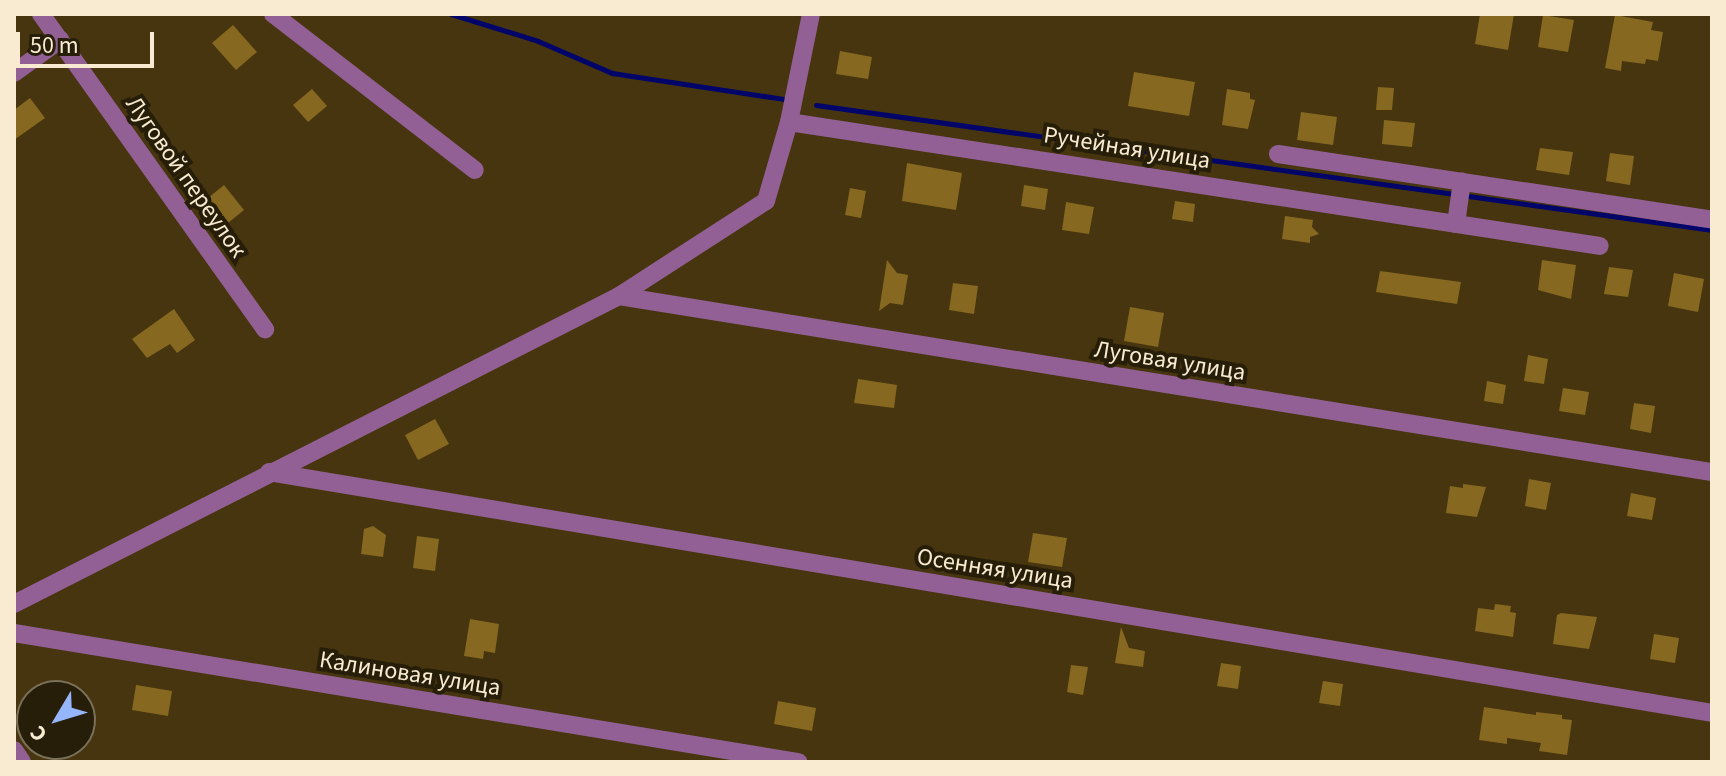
<!DOCTYPE html>
<meta charset="utf-8">
<style>
body{margin:0}
#map{position:relative;width:1726px;height:776px;overflow:hidden;background:#46350e;font-family:"Source Sans 3",sans-serif}
div>[style]{position:absolute}
.stream>*{height:5px;margin:-2.5px;padding:0 2.5px;transform-origin:2.5px;border-radius:2.5px;background:#010569}
.building>*{inset:0;background:#876821}
.street>*{height:18px;margin:-9px;padding:0 9px;transform-origin:9px;border-radius:9px;background:#926095}
span{translate:-50% -50%;white-space:nowrap;text-align:center;line-height:1.15;-webkit-text-stroke:8px #271e09;paint-order:stroke}
.street-label{font-size:24px;color:#f8ebd1}
.frame{position:absolute;inset:0;border:16px solid #f8ebd1;pointer-events:none}
.north{position:absolute;left:16px;top:680px;width:80px;height:80px;box-sizing:border-box;background:#271e09;border:2px solid #7b7059;border-radius:50%;rotate:232deg;font-size:22px;font-weight:700;line-height:32px;text-align:center;color:#f8ebd1}
.north::after{content:'';display:block;margin:auto;width:28px;height:36px;background:#95b6fd;clip-path:polygon(50% 0,100% 100%,50% 72%,0 100%)}
.scale{position:absolute;left:16px;top:32px;width:138px;height:36px;box-sizing:border-box;border:4px solid #f8ebd1;border-top:0;padding-left:10px;font-size:24px;line-height:28px;white-space:nowrap;color:#f8ebd1;-webkit-text-stroke:6px #271e09;paint-order:stroke}
</style>
<div id="map">
<div class="stream">
<div style="left:451px;top:14px;width:91px;rotate:17.2deg"></div>
<div style="left:538px;top:41px;width:81px;rotate:23.4deg"></div>
<div style="left:612px;top:73px;width:173px;rotate:8.6deg"></div>
<div style="left:816px;top:105px;width:905px;rotate:7.94deg"></div>
</div>
<div class="building">
<div style="clip-path:polygon(1480px 14px,1514px 14px,1508px 50px,1475px 44px)"></div>
<div style="clip-path:polygon(1543px 15px,1574px 20px,1568px 52px,1538px 47px)"></div>
<div style="clip-path:polygon(1615px 15px,1653px 22px,1651px 30px,1663px 32px,1658px 61px,1646px 59px,1645px 64px,1622px 61px,1621px 71px,1605px 68px)"></div>
<div style="clip-path:polygon(233px 25px,257px 52px,236px 70px,212px 43px)"></div>
<div style="clip-path:polygon(840px 51px,872px 57px,868px 79px,836px 74px)"></div>
<div style="clip-path:polygon(1134px 72px,1195px 82px,1189px 116px,1128px 106px)"></div>
<div style="clip-path:polygon(1378px 87px,1394px 88px,1392px 110px,1376px 110px)"></div>
<div style="clip-path:polygon(312px 89px,327px 106px,308px 122px,293px 105px)"></div>
<div style="clip-path:polygon(1227px 89px,1250px 93px,1250px 99px,1255px 100px,1248px 129px,1222px 125px)"></div>
<div style="clip-path:polygon(30px 98px,45px 118px,14px 140px,14px 110px)"></div>
<div style="clip-path:polygon(1301px 112px,1337px 117px,1333px 145px,1297px 140px)"></div>
<div style="clip-path:polygon(1384px 120px,1415px 123px,1412px 147px,1382px 144px)"></div>
<div style="clip-path:polygon(1540px 148px,1573px 152px,1569px 175px,1536px 170px)"></div>
<div style="clip-path:polygon(1610px 153px,1634px 156px,1630px 185px,1606px 181px)"></div>
<div style="clip-path:polygon(907px 163px,962px 173px,956px 210px,902px 201px)"></div>
<div style="clip-path:polygon(224px 185px,244px 210px,228px 223px,208px 198px)"></div>
<div style="clip-path:polygon(1024px 185px,1048px 189px,1045px 210px,1021px 206px)"></div>
<div style="clip-path:polygon(850px 188px,866px 191px,861px 218px,845px 215px)"></div>
<div style="clip-path:polygon(1175px 201px,1195px 204px,1193px 222px,1172px 219px)"></div>
<div style="clip-path:polygon(1066px 202px,1094px 207px,1089px 234px,1062px 230px)"></div>
<div style="clip-path:polygon(1285px 216px,1313px 220px,1312px 227px,1319px 234px,1310px 237px,1310px 243px,1282px 239px)"></div>
<div style="clip-path:polygon(887px 260px,897px 273px,908px 275px,903px 305px,890px 303px,879px 311px)"></div>
<div style="clip-path:polygon(1542px 260px,1576px 265px,1571px 299px,1538px 290px)"></div>
<div style="clip-path:polygon(1609px 267px,1633px 270px,1628px 297px,1604px 294px)"></div>
<div style="clip-path:polygon(1380px 271px,1461px 282px,1457px 304px,1376px 292px)"></div>
<div style="clip-path:polygon(1674px 273px,1704px 279px,1698px 312px,1668px 306px)"></div>
<div style="clip-path:polygon(953px 283px,978px 286px,974px 314px,949px 310px)"></div>
<div style="clip-path:polygon(1130px 307px,1164px 313px,1158px 347px,1124px 341px)"></div>
<div style="clip-path:polygon(174px 309px,195px 340px,177px 353px,170px 344px,147px 358px,132px 339px)"></div>
<div style="clip-path:polygon(1528px 355px,1548px 359px,1544px 384px,1524px 381px)"></div>
<div style="clip-path:polygon(858px 379px,897px 385px,894px 408px,854px 403px)"></div>
<div style="clip-path:polygon(1487px 381px,1506px 385px,1503px 404px,1484px 401px)"></div>
<div style="clip-path:polygon(1563px 388px,1589px 392px,1585px 415px,1559px 411px)"></div>
<div style="clip-path:polygon(1634px 403px,1655px 406px,1651px 433px,1630px 429px)"></div>
<div style="clip-path:polygon(435px 419px,449px 444px,418px 460px,405px 435px)"></div>
<div style="clip-path:polygon(1529px 479px,1551px 483px,1546px 510px,1525px 506px)"></div>
<div style="clip-path:polygon(1463px 484px,1486px 487px,1477px 517px,1446px 513px,1450px 486px,1463px 488px)"></div>
<div style="clip-path:polygon(1631px 493px,1656px 498px,1652px 520px,1627px 516px)"></div>
<div style="clip-path:polygon(373px 526px,386px 535px,383px 557px,361px 554px,364px 529px)"></div>
<div style="clip-path:polygon(1033px 533px,1067px 538px,1062px 567px,1028px 562px)"></div>
<div style="clip-path:polygon(417px 536px,439px 539px,435px 571px,413px 568px)"></div>
<div style="clip-path:polygon(1495px 604px,1511px 606px,1510px 612px,1516px 613px,1513px 637px,1475px 631px,1478px 608px,1494px 610px)"></div>
<div style="clip-path:polygon(1561px 613px,1597px 617px,1589px 649px,1553px 644px,1557px 615px)"></div>
<div style="clip-path:polygon(470px 619px,499px 624px,495px 653px,484px 651px,483px 659px,464px 656px)"></div>
<div style="clip-path:polygon(1121px 627px,1129px 648px,1145px 651px,1143px 667px,1115px 663px)"></div>
<div style="clip-path:polygon(1654px 634px,1679px 638px,1675px 663px,1650px 659px)"></div>
<div style="clip-path:polygon(1221px 663px,1241px 666px,1238px 689px,1217px 686px)"></div>
<div style="clip-path:polygon(1071px 665px,1088px 667px,1083px 695px,1067px 692px)"></div>
<div style="clip-path:polygon(1323px 681px,1343px 684px,1340px 706px,1319px 703px)"></div>
<div style="clip-path:polygon(136px 685px,172px 691px,168px 716px,132px 710px)"></div>
<div style="clip-path:polygon(778px 701px,816px 708px,812px 731px,774px 724px)"></div>
<div style="clip-path:polygon(1484px 707px,1536px 715px,1536px 712px,1562px 715px,1562px 719px,1572px 720px,1567px 755px,1539px 751px,1541px 743px,1507px 738px,1507px 744px,1479px 740px)"></div>
</div>
<div class="street">
<div style="left:41px;top:14px;width:387px;rotate:54.6deg"></div>
<div style="left:273px;top:14px;width:255px;rotate:37.7deg"></div>
<div style="left:14px;top:73px;width:57px;rotate:-35.7deg"></div>
<div style="left:789px;top:122px;width:820px;rotate:8.69deg"></div>
<div style="left:1278px;top:154px;width:439px;rotate:8.6deg"></div>
<div style="left:1456px;top:224px;width:43px;rotate:-82.1deg"></div>
<div style="left:619px;top:296px;width:1107px;rotate:9.15deg"></div>
<div style="left:269px;top:472px;width:1463px;rotate:9.48deg"></div>
<div style="left:14px;top:604px;width:679px;rotate:-26.98deg"></div>
<div style="left:619px;top:296px;width:175px;rotate:-32.9deg"></div>
<div style="left:766px;top:201px;width:82px;rotate:-73.8deg"></div>
<div style="left:789px;top:122px;width:110px;rotate:-78.5deg"></div>
<div style="left:14px;top:633px;width:795px;rotate:9.34deg"></div>
<div style="left:14px;top:750px;width:14px;rotate:56deg"></div>
</div>
<div class="street-label">
<span style="left:1127px;top:148px;rotate:9deg">Ручейная улица</span>
<span style="left:186px;top:177px;rotate:55deg">Луговой переулок</span>
<span style="left:1170px;top:361px;rotate:9deg">Луговая улица</span>
<span style="left:995px;top:569px;rotate:9deg">Осенняя улица</span>
<span style="left:410px;top:674px;rotate:9deg">Калиновая улица</span>
</div>
<div class="frame"></div>
<div class="north">С</div>
<div class="scale">50 m</div>
</div>
